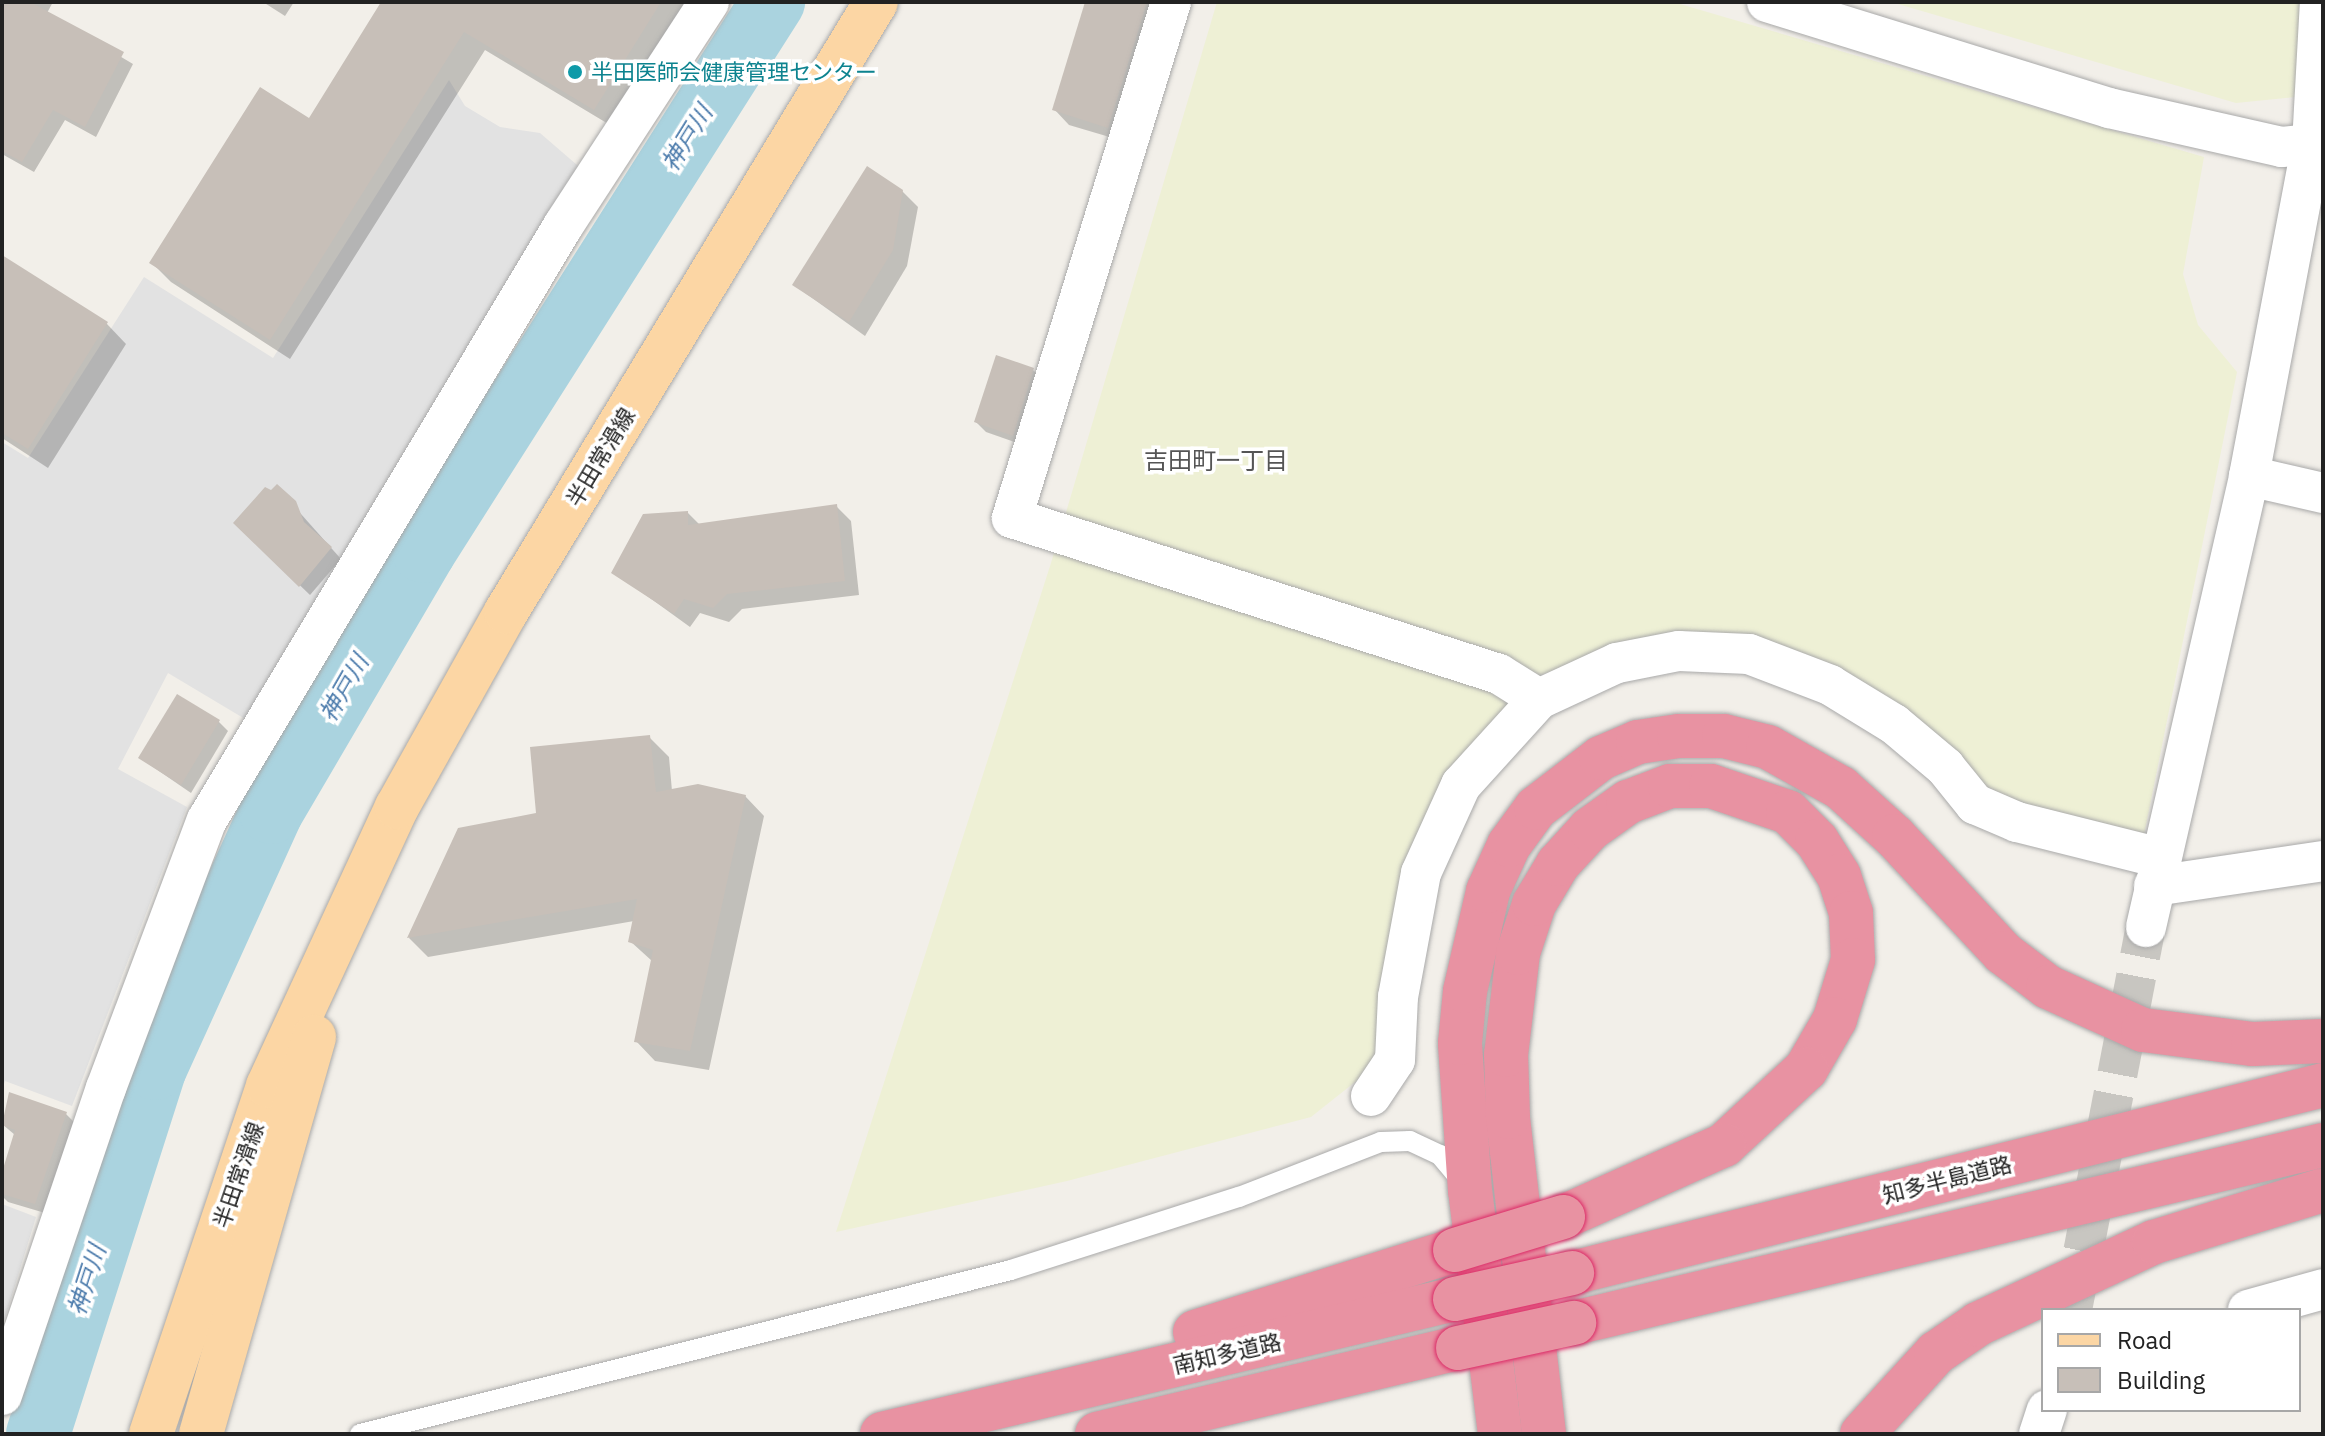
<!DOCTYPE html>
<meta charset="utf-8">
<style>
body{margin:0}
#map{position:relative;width:2325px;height:1436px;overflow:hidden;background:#f2efe9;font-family:"IBM Plex Sans","Noto Sans JP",sans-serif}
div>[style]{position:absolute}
.farmland>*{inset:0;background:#eef0d5}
.parking>*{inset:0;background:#e2e2e2}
.shadow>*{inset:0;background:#0003}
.river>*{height:64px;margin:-32px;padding:0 32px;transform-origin:32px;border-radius:32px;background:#aad3df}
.building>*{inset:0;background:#c7bfb8}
.minor-tunnel>*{height:40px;margin-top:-20px;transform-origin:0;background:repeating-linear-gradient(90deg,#c8c6c1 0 40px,transparent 0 60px)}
.roads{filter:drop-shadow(0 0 2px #a9a9a9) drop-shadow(0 0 2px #a9a9a9)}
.service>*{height:20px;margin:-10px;padding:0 10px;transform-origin:10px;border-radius:10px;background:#fff}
.minor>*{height:40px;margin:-20px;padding:0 20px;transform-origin:20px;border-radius:20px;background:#fff}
.primary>*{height:44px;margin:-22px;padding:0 22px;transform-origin:22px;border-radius:22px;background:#fcd6a4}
.motorway>*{height:44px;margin:-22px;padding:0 22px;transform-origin:22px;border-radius:22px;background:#e892a2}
.bridges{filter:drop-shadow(0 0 2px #dc2a67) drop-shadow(0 0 2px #dc2a67)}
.motorway-bridge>*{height:44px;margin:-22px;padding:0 22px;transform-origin:22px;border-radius:22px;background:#e892a2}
.dots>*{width:22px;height:22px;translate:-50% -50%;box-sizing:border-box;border:4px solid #fff;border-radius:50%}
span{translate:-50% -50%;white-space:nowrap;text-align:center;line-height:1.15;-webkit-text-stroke:7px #fff;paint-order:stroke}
.culture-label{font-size:22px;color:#0d838f}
.left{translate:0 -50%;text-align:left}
.street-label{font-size:22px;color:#222}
.water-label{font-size:24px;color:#4a7aab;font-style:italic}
.neighbourhood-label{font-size:24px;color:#555}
.frame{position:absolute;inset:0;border:4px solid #222;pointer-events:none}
.legend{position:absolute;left:2041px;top:1308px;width:260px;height:104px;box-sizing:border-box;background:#fff;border:2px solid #a7a7a7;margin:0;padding:10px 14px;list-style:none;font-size:24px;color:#222}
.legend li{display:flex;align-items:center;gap:16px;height:40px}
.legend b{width:40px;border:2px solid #a7a7a7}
</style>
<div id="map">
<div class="farmland">
<div style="clip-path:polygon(1217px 2px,1673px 2px,2204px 157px,2183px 274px,2198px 325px,2237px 372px,2142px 845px,2005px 806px,1840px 669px,1600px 655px,1538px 676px,1487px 729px,1379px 1063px,1311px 1117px,1067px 1181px,836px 1232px,1051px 563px)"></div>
<div style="clip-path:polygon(1891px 2px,2323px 2px,2295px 97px,2236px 103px)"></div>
</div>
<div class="parking">
<div style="clip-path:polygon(449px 80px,465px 106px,500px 127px,540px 133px,584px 171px,245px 719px,168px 673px,118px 769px,187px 807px,72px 1106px,5px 1081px,2px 1090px,2px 442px,28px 458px,144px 277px,273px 358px)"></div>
<div style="clip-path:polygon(2px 1204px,36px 1217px,2px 1328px)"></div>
</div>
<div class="shadow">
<div style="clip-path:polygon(2px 2px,53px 2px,47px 13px,133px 64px,96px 137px,65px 120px,34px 172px,2px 154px)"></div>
<div style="clip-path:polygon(263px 2px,294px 2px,285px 16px)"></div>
<div style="clip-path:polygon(384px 2px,692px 2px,615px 128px,485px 50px,290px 359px,171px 282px,152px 263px,310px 121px)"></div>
<div style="clip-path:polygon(1087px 2px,1163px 2px,1123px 141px,1069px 125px,1054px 109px)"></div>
<div style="clip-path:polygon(902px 191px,918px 207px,907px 266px,865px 336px,794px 285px)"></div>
<div style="clip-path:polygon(2px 275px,107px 324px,126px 344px,48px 468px,2px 438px)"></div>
<div style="clip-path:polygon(1033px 370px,1043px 380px,1023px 445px,986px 432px,976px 422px)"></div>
<div style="clip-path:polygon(277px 487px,341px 559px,310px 595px,235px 523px)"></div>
<div style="clip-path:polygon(836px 506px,851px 521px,859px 595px,742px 609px,729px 622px,700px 613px,690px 627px,614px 572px,688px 513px,700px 525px)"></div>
<div style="clip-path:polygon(218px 721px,228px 731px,191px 793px,140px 758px)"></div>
<div style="clip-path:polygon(649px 737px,669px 757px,672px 791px,745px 796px,764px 816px,709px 1070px,655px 1061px,636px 1041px,652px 961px,630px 941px,634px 921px,428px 957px,409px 938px,459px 829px,538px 815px)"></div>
<div style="clip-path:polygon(66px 1114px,76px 1124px,45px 1213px,8px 1202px,2px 1196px,2px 1179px,15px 1135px,2px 1124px)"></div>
</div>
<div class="river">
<div style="left:38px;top:1434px;width:384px;rotate:-72.3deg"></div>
<div style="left:155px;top:1068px;width:281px;rotate:-65.6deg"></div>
<div style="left:271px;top:812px;width:303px;rotate:-59.6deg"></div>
<div style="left:424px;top:551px;width:651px;rotate:-57.56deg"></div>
</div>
<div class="building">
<div style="clip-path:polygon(2px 2px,30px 2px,124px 52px,85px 127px,53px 110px,22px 162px,2px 151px)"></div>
<div style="clip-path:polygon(381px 2px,661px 2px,594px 110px,464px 32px,270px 340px,149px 263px,260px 87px,309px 118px)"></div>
<div style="clip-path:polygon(1085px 2px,1147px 2px,1108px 128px,1052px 110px)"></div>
<div style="clip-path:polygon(867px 166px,903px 190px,893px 250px,849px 322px,792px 285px)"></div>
<div style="clip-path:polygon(2px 255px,108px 322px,28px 449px,2px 433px)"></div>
<div style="clip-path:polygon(996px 355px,1034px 368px,1013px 436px,974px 422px)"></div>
<div style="clip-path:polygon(277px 484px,296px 501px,304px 522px,332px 547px,299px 587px,233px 523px,265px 487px,271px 490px)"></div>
<div style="clip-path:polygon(837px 504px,845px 581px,727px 594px,713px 608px,684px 599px,674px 614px,611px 573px,643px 514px,688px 511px,688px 525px)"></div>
<div style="clip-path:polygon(177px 694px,220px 720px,181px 785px,138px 758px)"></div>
<div style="clip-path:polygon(650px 735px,656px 792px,698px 784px,746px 795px,690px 1051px,634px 1042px,653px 950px,628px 942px,637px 899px,407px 938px,458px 828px,536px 813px,530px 747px)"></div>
<div style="clip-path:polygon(9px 1092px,67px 1112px,35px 1204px,2px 1194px,2px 1172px,15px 1130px,2px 1125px)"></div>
</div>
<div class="minor-tunnel">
<div style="left:2072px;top:1310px;width:390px;rotate:-79.1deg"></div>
</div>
<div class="roads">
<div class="service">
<div style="left:360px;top:1434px;width:671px;rotate:-14.14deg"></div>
<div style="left:1011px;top:1270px;width:239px;rotate:-17.8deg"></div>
<div style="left:1239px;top:1197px;width:152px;rotate:-21.2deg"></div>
<div style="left:1381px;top:1142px;width:29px;rotate:-2deg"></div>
<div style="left:1410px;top:1141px;width:33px;rotate:25deg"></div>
<div style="left:1440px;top:1155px;width:35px;rotate:50deg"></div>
</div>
<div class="minor">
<div style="left:1171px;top:2px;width:540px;rotate:107.13deg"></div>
<div style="left:1012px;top:518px;width:511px;rotate:17.76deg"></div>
<div style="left:1499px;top:674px;width:47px;rotate:32deg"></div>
<div style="left:1767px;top:2px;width:358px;rotate:17.2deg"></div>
<div style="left:2109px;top:108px;width:177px;rotate:12.7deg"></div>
<div style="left:2282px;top:147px;width:41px;rotate:-5.6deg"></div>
<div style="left:2249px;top:476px;width:76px;rotate:12.9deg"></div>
<div style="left:2154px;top:886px;width:171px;rotate:-8.4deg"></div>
<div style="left:2146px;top:927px;width:463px;rotate:-77.1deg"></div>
<div style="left:2249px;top:476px;width:338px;rotate:-79.3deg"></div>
<div style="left:2312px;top:144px;width:142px;rotate:-86.8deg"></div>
<div style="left:1371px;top:1096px;width:43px;rotate:-56.3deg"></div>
<div style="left:1395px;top:1060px;width:63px;rotate:-87.3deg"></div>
<div style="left:1398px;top:997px;width:126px;rotate:-79.5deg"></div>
<div style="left:1421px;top:873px;width:97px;rotate:-65.6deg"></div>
<div style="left:1461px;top:785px;width:116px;rotate:-47.8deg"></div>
<div style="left:1539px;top:699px;width:86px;rotate:-24.8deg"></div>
<div style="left:1617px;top:663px;width:63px;rotate:-11deg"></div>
<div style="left:1679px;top:651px;width:70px;rotate:2.5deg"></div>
<div style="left:1749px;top:654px;width:87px;rotate:20.9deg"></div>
<div style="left:1830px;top:685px;width:75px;rotate:31.4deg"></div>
<div style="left:1894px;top:724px;width:67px;rotate:40.1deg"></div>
<div style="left:1945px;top:767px;width:48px;rotate:51deg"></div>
<div style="left:1975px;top:804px;width:46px;rotate:23.2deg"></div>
<div style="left:2017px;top:822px;width:147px;rotate:14.1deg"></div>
<div style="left:2248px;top:1310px;width:78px;rotate:-15.6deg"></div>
<div style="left:2px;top:1395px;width:324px;rotate:-71.3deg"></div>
<div style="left:106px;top:1088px;width:286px;rotate:-69.4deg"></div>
<div style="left:207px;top:820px;width:693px;rotate:-59.06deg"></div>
<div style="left:563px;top:226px;width:267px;rotate:-56.9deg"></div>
<div style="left:2039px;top:1434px;width:25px;rotate:-72deg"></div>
</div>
<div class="primary">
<div style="left:151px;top:1434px;width:367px;rotate:-71.4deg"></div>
<div style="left:268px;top:1086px;width:307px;rotate:-65.2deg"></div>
<div style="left:397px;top:807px;width:223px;rotate:-60.8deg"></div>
<div style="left:506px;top:612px;width:713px;rotate:-58.76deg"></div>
<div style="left:201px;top:1434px;width:413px;rotate:-74.1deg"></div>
</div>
<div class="motorway">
<div style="left:1572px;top:1273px;width:774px;rotate:-14.05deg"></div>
<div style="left:1574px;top:1323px;width:770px;rotate:-13.37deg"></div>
<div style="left:1195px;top:1332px;width:273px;rotate:-17.5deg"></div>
<div style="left:882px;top:1434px;width:589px;rotate:-13.26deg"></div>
<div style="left:1097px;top:1434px;width:371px;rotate:-13.4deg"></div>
<div style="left:1500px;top:1434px;width:245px;rotate:-97deg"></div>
<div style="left:1470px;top:1191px;width:148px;rotate:-93.9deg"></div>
<div style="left:1460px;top:1043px;width:52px;rotate:-84.5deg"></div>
<div style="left:1465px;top:991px;width:103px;rotate:-77deg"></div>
<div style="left:1488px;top:891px;width:51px;rotate:-65.5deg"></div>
<div style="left:1509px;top:845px;width:46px;rotate:-53.9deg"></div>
<div style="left:1536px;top:808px;width:82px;rotate:-37.6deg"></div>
<div style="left:1601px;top:758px;width:40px;rotate:-23.4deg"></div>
<div style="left:1638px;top:742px;width:41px;rotate:-8.3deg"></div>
<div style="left:1679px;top:736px;width:45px"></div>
<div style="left:1724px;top:736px;width:45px;rotate:14deg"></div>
<div style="left:1768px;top:747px;width:84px;rotate:29.3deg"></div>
<div style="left:1841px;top:788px;width:72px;rotate:42.2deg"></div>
<div style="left:1894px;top:836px;width:160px;rotate:47deg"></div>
<div style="left:2003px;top:953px;width:56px;rotate:37.1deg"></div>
<div style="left:2048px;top:987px;width:104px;rotate:24.4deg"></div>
<div style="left:2143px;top:1030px;width:111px;rotate:7.3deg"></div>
<div style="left:2253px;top:1044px;width:70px;rotate:-2.5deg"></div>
<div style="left:1544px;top:1434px;width:319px;rotate:-96.5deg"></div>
<div style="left:1508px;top:1117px;width:62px;rotate:-91.8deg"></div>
<div style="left:1506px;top:1055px;width:103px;rotate:-83.3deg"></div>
<div style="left:1518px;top:953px;width:52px;rotate:-71.9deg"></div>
<div style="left:1534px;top:904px;width:47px;rotate:-59deg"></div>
<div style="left:1558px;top:864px;width:47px;rotate:-47.6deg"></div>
<div style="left:1590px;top:829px;width:47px;rotate:-35.4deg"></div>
<div style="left:1628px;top:802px;width:45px;rotate:-20.9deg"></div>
<div style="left:1670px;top:786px;width:41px"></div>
<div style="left:1711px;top:786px;width:81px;rotate:18.7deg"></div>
<div style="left:1788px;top:812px;width:41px;rotate:45deg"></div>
<div style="left:1817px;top:841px;width:41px;rotate:57.8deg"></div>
<div style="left:1839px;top:876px;width:39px;rotate:72deg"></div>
<div style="left:1851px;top:913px;width:47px;rotate:87.6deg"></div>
<div style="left:1853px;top:960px;width:62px;rotate:107deg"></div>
<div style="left:1835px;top:1019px;width:58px;rotate:120.1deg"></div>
<div style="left:1806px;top:1069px;width:112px;rotate:137.2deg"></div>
<div style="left:1724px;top:1145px;width:176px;rotate:155.9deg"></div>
<div style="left:1862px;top:1434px;width:110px;rotate:-47.6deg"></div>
<div style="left:1936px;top:1353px;width:51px;rotate:-34.6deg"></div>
<div style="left:1978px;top:1324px;width:194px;rotate:-25deg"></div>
<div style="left:2154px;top:1242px;width:177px;rotate:-17.1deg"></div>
</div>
</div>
<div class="bridges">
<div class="motorway-bridge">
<div style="left:1455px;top:1250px;width:113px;rotate:-17deg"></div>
<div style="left:1455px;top:1299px;width:120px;rotate:-12.5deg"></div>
<div style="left:1458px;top:1348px;width:119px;rotate:-12.2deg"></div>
</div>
</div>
<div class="dots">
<div style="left:575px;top:72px;background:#0f9aa8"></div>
</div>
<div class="culture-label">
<span class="left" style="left:591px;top:72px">半田医師会健康管理センター</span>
</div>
<div class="street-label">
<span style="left:600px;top:457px;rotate:-59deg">半田常滑線</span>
<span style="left:238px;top:1175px;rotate:-71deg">半田常滑線</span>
<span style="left:1947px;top:1179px;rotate:-14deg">知多半島道路</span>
<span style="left:1227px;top:1353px;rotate:-13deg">南知多道路</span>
</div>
<div class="water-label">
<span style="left:687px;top:138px;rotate:-58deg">神戸川</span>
<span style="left:344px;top:688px;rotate:-60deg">神戸川</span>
<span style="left:87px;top:1280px;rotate:-72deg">神戸川</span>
</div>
<div class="neighbourhood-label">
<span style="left:1216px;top:461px">吉田町一丁目</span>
</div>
<div class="frame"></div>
<ul class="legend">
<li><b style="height:10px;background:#fcd6a4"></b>Road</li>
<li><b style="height:22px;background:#c7bfb8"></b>Building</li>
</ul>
</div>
